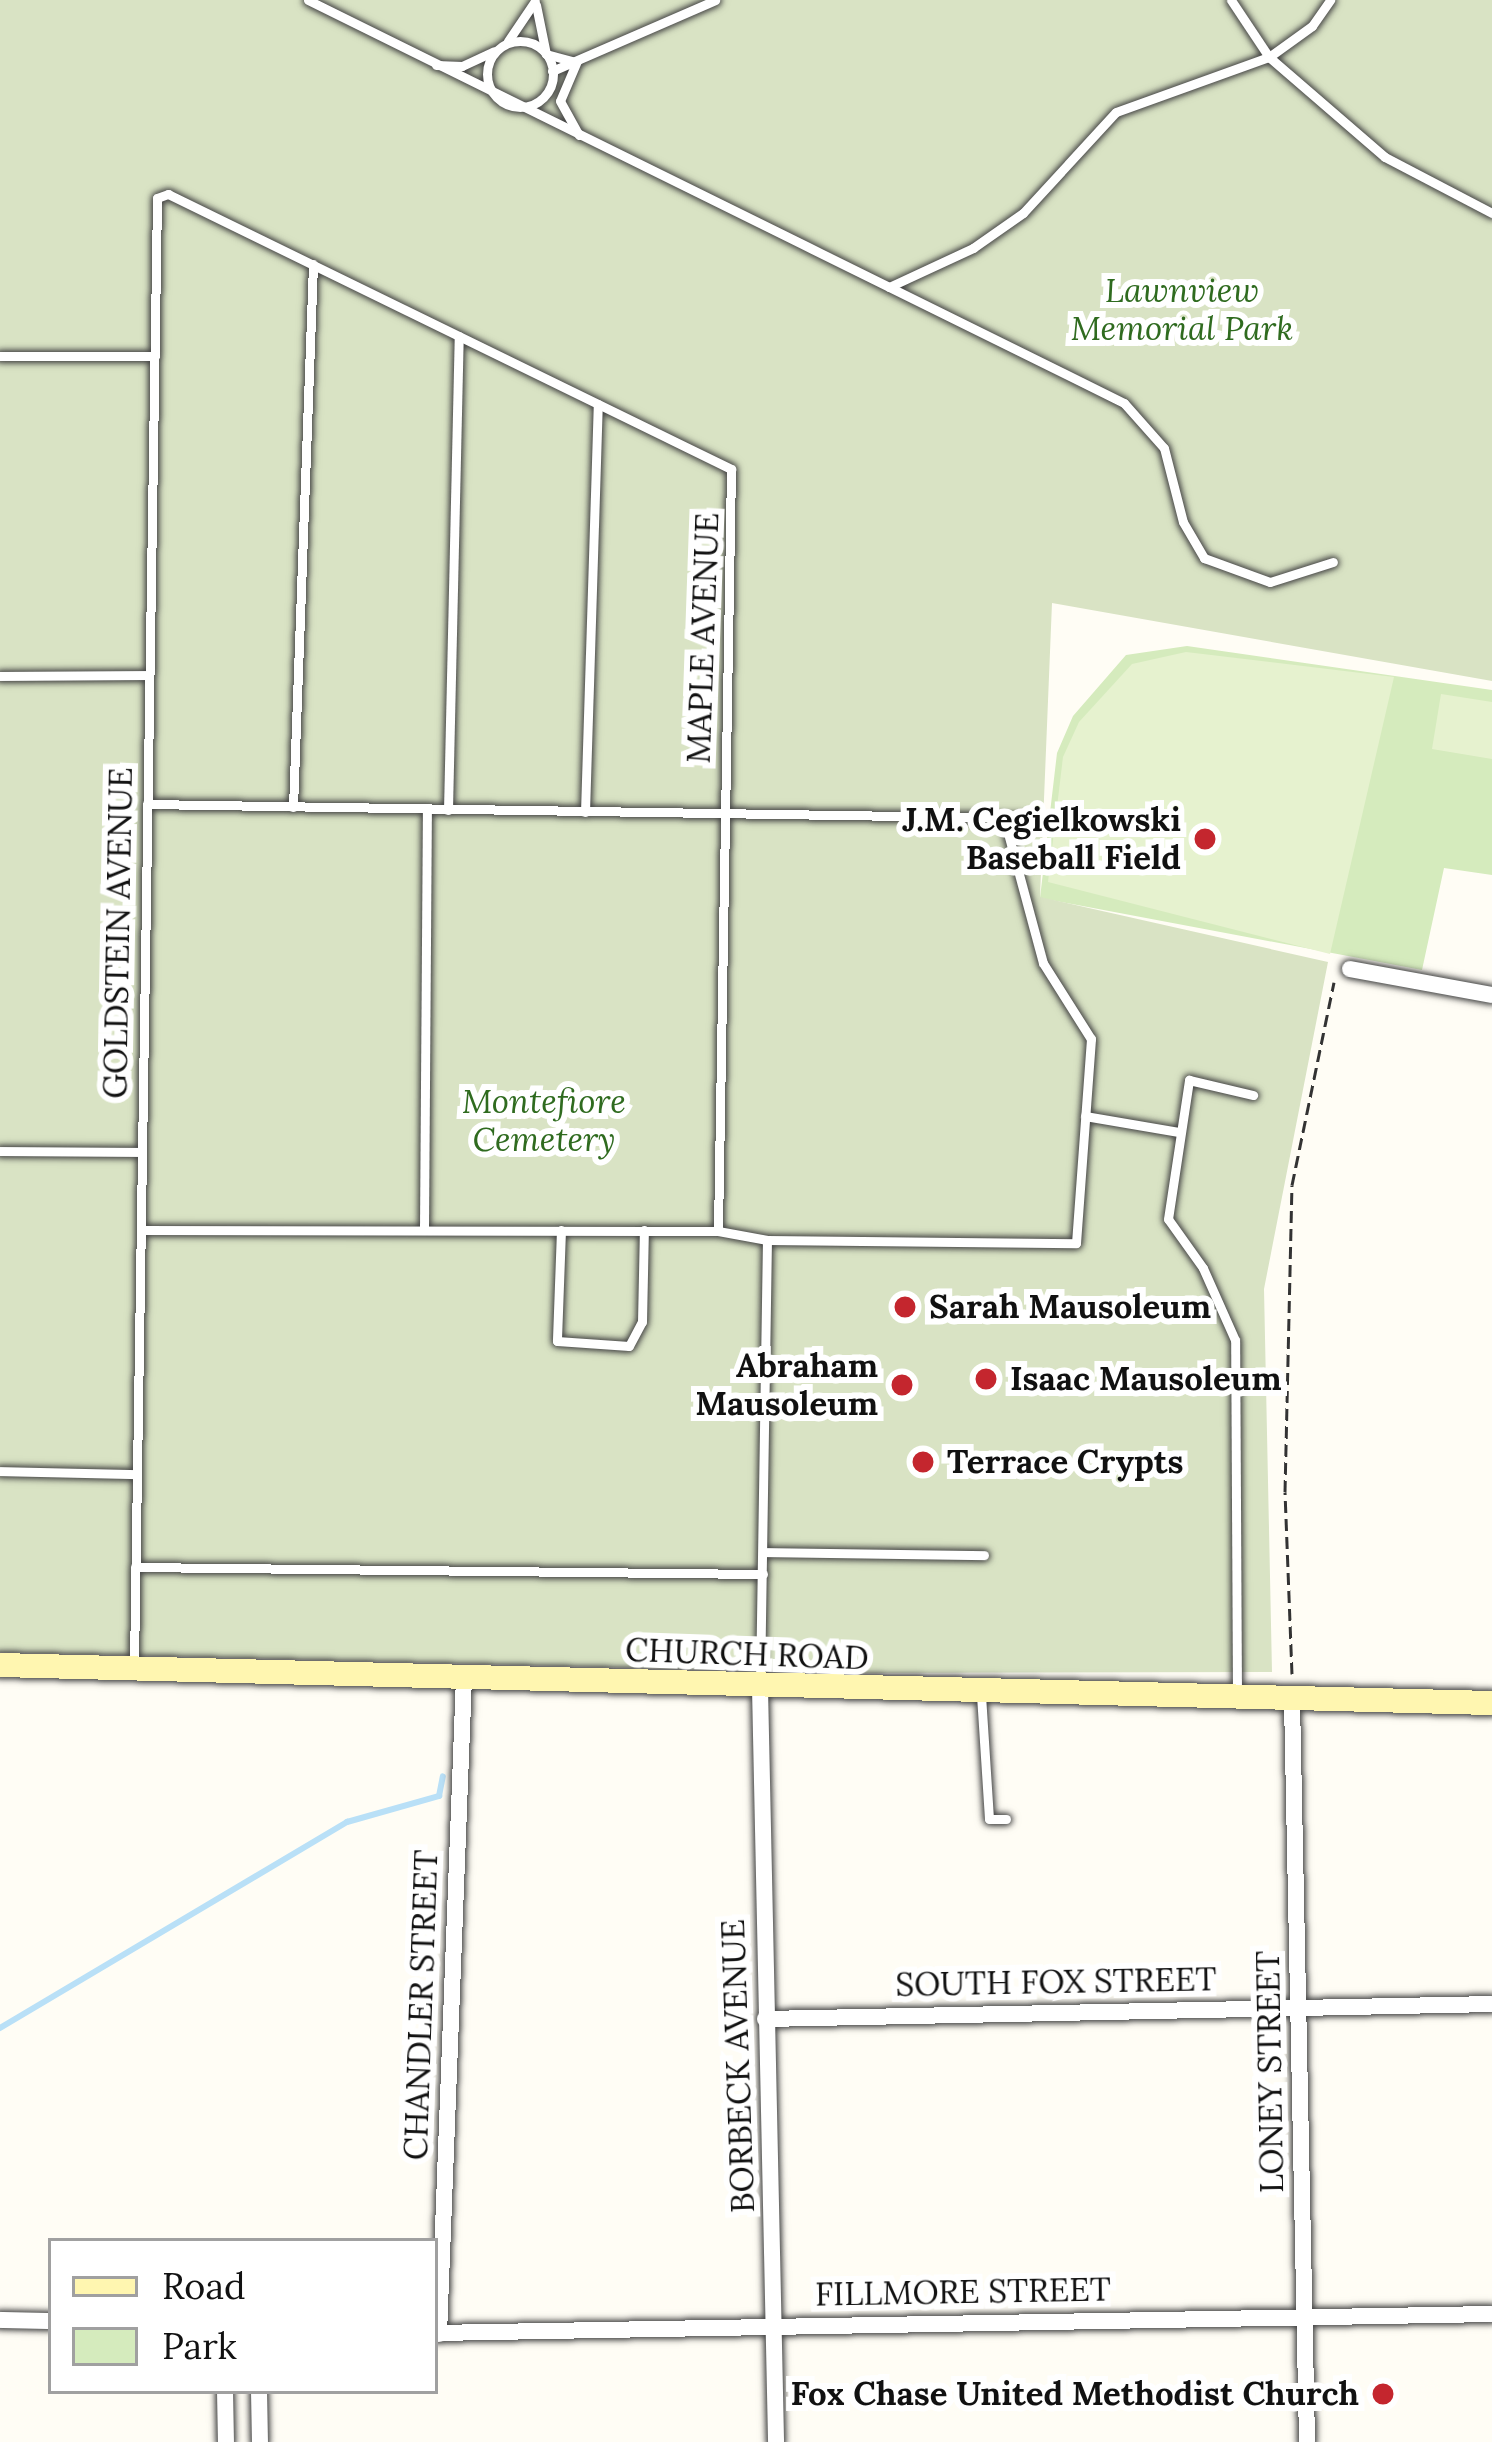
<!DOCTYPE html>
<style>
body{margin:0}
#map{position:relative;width:1492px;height:2442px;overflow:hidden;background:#fffdf5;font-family:Lora,serif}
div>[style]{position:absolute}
.green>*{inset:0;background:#d5ebbd}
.cemetery>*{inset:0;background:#d9e3c4}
.pitch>*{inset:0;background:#e6f2cf}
.stream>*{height:6px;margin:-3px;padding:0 3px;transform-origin:3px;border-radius:3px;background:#b9e0f7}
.path>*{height:3px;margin-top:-1.5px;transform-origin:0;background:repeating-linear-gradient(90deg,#333 0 12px,transparent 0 18px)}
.roads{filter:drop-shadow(0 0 3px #444) drop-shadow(0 0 3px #444)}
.lane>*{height:9px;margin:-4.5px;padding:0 4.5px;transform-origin:4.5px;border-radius:4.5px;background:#fff}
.lane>.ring{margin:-4.5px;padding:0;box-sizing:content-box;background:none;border:9px solid #fff;border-radius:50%}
.street>*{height:16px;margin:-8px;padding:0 8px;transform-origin:8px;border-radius:8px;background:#fff}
.secondary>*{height:24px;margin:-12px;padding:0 12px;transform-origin:12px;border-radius:12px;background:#fff6b0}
.dots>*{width:33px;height:33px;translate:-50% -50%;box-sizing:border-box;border:6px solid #fff;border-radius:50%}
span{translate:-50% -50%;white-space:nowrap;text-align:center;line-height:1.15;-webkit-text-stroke:12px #fff;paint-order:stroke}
.park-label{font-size:33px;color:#2f6b1f;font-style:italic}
.street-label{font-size:33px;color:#111}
.poi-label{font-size:33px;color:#111;font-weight:700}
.right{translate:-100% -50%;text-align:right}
.left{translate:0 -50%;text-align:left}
.legend{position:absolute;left:48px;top:2238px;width:390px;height:156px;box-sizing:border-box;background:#fff;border:3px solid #a0a0a0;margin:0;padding:15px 21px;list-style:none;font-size:36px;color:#111}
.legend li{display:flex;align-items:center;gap:24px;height:60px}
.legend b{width:60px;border:3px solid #a0a0a0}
</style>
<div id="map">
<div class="green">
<div style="clip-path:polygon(1187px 646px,1492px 690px,1492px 875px,1444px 868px,1422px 970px,1040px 898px,1057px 753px,1073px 716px,1126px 655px)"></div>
</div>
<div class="cemetery">
<div style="clip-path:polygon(0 0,1492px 0,1492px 681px,1052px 603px,1040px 897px,1328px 962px,1264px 1289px,1272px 1672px,849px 1673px,0 1652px)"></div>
</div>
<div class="pitch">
<div style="clip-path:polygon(1186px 652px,1394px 677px,1330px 954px,1048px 882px,1063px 757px,1079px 722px,1132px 664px)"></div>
<div style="clip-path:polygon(1441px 694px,1492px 702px,1492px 759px,1432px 749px)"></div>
</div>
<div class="stream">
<div style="left:0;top:2028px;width:404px;rotate:-30.7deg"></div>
<div style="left:347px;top:1822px;width:96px;rotate:-15.8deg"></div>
<div style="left:439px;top:1796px;width:20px;rotate:-79deg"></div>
</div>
<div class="path">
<div style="left:1292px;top:1674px;width:182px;rotate:-92.2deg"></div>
<div style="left:1285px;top:1492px;width:307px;rotate:-88.7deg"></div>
<div style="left:1292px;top:1185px;width:207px;rotate:-78.3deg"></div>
</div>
<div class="roads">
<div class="lane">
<div style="left:308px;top:0;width:910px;rotate:26.28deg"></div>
<div style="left:1124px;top:403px;width:60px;rotate:48.4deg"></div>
<div style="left:1164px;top:448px;width:76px;rotate:75.6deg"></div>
<div style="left:1183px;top:522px;width:42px;rotate:59.7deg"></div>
<div style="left:1204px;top:558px;width:70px;rotate:20deg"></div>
<div style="left:1270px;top:582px;width:66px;rotate:-17.6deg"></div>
<div style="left:1231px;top:0;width:69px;rotate:56.3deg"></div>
<div style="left:1269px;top:57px;width:153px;rotate:40.8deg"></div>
<div style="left:1385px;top:157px;width:121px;rotate:27.6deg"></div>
<div style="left:536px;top:5px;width:50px;rotate:78.5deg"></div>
<div style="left:546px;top:54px;width:28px;rotate:15deg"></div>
<div style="left:508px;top:41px;width:48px;rotate:-56deg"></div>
<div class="ring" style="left:487px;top:41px;width:57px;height:57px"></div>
<div style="left:577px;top:61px;width:43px;rotate:113deg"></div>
<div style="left:560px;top:101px;width:39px;rotate:61deg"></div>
<div style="left:436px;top:65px;width:26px;rotate:2deg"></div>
<div style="left:462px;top:66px;width:35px;rotate:-25deg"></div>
<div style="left:552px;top:71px;width:178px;rotate:-23.5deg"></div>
<div style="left:889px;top:287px;width:93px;rotate:-24.9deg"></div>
<div style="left:973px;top:248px;width:61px;rotate:-35deg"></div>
<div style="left:1023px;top:213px;width:137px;rotate:-47.4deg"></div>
<div style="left:1116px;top:112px;width:163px;rotate:-19.8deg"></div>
<div style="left:1269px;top:57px;width:53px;rotate:-35.8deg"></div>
<div style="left:1312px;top:26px;width:32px;rotate:-55deg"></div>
<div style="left:0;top:356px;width:155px"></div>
<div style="left:0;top:676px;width:148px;rotate:-0.4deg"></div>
<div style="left:147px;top:804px;width:878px;rotate:0.91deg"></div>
<div style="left:293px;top:807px;width:543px;rotate:-87.89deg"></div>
<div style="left:448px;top:810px;width:474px;rotate:-88.7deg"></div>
<div style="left:585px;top:812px;width:408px;rotate:-88.2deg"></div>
<div style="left:1085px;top:1116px;width:95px;rotate:9.7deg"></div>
<div style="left:0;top:1151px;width:142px;rotate:0.4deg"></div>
<div style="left:424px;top:1229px;width:419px;rotate:-89.6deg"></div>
<div style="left:141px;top:1230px;width:577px;rotate:0.1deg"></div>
<div style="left:718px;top:1231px;width:50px;rotate:10.4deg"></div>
<div style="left:767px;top:1240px;width:309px;rotate:0.6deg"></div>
<div style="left:1076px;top:1243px;width:205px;rotate:-85.8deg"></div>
<div style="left:1091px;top:1039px;width:90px;rotate:-122.3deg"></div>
<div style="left:1043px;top:963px;width:150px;rotate:-105.1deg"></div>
<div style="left:561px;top:1230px;width:111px;rotate:92.1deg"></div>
<div style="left:557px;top:1341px;width:72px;rotate:4deg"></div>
<div style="left:629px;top:1346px;width:27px;rotate:-62deg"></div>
<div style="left:642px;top:1322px;width:92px;rotate:-88.8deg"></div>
<div style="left:0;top:1471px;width:136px;rotate:1.3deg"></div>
<div style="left:763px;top:1552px;width:221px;rotate:0.8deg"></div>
<div style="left:135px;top:1567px;width:628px;rotate:0.64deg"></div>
<div style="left:134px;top:1663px;width:1465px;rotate:-89.1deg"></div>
<div style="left:157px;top:198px;width:12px;rotate:-20deg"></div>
<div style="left:168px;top:194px;width:627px;rotate:26.03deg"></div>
<div style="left:731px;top:469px;width:762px;rotate:90.98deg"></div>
<div style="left:760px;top:1684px;width:444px;rotate:-89.1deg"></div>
<div style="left:1237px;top:1694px;width:354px;rotate:-90.3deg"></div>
<div style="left:1235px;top:1340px;width:79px;rotate:-114deg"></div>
<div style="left:1203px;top:1268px;width:60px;rotate:-125.5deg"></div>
<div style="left:1168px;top:1219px;width:141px;rotate:-81.4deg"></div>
<div style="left:1189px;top:1080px;width:66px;rotate:13.2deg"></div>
<div style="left:981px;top:1695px;width:124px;rotate:86.3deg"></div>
<div style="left:989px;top:1819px;width:17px"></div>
</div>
<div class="street">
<div style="left:1350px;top:969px;width:144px;rotate:10.4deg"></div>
<div style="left:760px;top:1688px;width:754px;rotate:88.78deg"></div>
<div style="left:1292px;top:1700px;width:742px;rotate:88.84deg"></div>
<div style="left:765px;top:2019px;width:727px;rotate:-1.18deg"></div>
<div style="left:0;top:2320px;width:51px;rotate:1.1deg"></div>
<div style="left:435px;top:2333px;width:1057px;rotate:-1.03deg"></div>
<div style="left:439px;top:2334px;width:656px;rotate:-87.82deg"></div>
<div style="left:225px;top:2391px;width:51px;rotate:88.9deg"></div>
<div style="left:259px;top:2391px;width:51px;rotate:88.9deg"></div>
</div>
<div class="secondary">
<div style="left:0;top:1665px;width:1492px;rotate:1.46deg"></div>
</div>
</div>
<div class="dots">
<div style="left:1205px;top:839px;background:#c4262e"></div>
<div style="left:905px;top:1307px;background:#c4262e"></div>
<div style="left:986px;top:1379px;background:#c4262e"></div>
<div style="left:902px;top:1385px;background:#c4262e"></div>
<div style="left:923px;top:1462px;background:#c4262e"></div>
<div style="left:1383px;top:2394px;background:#c4262e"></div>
</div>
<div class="park-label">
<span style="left:1182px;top:310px">Lawnview<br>Memorial Park</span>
<span style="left:544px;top:1121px">Montefiore<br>Cemetery</span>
</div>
<div class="street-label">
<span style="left:703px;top:638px;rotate:-88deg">MAPLE AVENUE</span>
<span style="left:118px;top:933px;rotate:-89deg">GOLDSTEIN AVENUE</span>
<span style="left:747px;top:1654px;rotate:2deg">CHURCH ROAD</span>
<span style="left:1056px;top:1982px;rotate:-1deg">SOUTH FOX STREET</span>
<span style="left:421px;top:2005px;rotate:-88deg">CHANDLER STREET</span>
<span style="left:738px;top:2066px;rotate:-92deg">BORBECK AVENUE</span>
<span style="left:1270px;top:2072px;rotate:-91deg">LONEY STREET</span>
<span style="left:963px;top:2292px;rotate:-1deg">FILLMORE STREET</span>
</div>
<div class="poi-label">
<span class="right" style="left:1181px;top:839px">J.M. Cegielkowski<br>Baseball Field</span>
<span class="left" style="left:929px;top:1307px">Sarah Mausoleum</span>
<span class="right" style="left:878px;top:1385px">Abraham<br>Mausoleum</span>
<span class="left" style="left:1010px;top:1379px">Isaac Mausoleum</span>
<span class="left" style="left:947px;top:1462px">Terrace Crypts</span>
<span class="right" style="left:1359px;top:2394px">Fox Chase United Methodist Church</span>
</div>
<ul class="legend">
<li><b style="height:15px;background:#fff6b0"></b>Road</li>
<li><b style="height:33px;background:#d5ebbd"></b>Park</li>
</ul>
</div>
